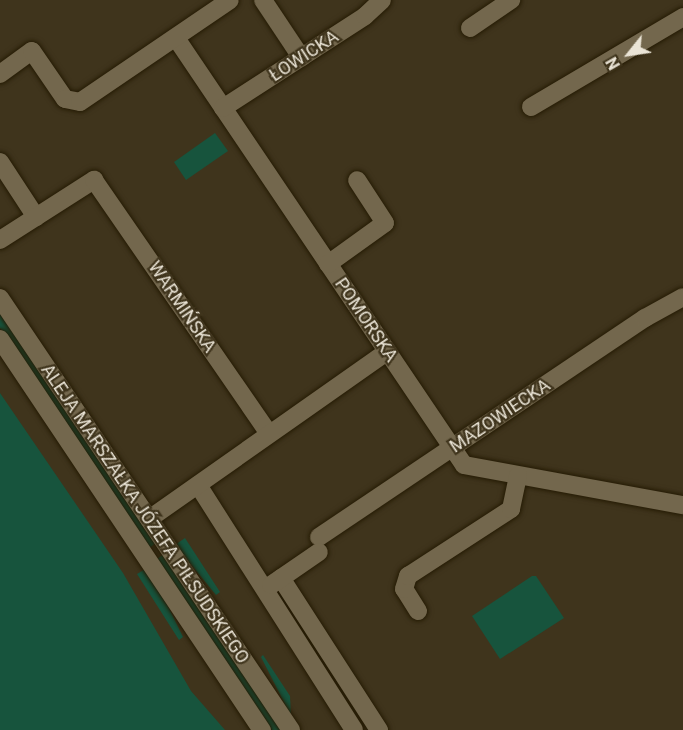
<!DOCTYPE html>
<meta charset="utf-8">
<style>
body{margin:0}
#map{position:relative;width:683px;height:730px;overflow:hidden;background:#3f341c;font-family:Roboto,sans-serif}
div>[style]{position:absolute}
.green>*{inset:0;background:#17543d}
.roads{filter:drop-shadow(0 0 2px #251b04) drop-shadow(0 0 2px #251b04)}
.minor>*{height:18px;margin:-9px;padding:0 9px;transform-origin:9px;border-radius:9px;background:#73674d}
span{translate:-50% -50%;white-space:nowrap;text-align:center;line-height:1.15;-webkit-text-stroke:4.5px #3f341c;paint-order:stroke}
.street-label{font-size:18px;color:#eae4d6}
.north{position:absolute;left:599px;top:24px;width:60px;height:60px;-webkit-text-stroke:4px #3f341c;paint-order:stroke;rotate:240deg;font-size:16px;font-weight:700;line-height:24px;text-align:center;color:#eae4d6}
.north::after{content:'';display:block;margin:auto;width:21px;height:27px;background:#eae4d6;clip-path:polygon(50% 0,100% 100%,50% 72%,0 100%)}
</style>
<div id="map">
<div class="green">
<div style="clip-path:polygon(215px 133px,228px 151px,186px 180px,174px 162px)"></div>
<div style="clip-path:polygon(0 312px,156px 543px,149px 548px,0 328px)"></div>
<div style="clip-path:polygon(0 393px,123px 573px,191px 691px,225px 730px,0 730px)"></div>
<div style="clip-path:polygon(185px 538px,220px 592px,216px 595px,175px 545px)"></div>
<div style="clip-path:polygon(164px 554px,283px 730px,272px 730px,157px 559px)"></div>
<div style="clip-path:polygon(145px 569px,162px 594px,183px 637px,179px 640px,137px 574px)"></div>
<div style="clip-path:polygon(532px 576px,536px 576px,564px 618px,500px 659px,472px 616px)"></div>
<div style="clip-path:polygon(263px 655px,290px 696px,291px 716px,261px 657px)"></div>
</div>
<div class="roads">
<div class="minor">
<div style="left:263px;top:0;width:69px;rotate:56.3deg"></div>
<div style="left:470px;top:28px;width:50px;rotate:-34.3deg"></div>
<div style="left:176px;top:38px;width:515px;rotate:56deg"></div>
<div style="left:464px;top:465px;width:223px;rotate:10.4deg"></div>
<div style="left:0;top:74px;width:39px;rotate:-36deg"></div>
<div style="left:32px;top:51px;width:58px;rotate:55.5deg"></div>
<div style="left:65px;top:99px;width:15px;rotate:11deg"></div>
<div style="left:80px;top:102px;width:181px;rotate:-34.2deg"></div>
<div style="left:531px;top:107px;width:177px;rotate:-30.6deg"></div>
<div style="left:223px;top:108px;width:169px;rotate:-32.9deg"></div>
<div style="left:365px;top:16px;width:23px;rotate:-43deg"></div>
<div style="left:0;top:162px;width:66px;rotate:56.8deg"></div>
<div style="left:0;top:240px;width:112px;rotate:-32.6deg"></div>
<div style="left:94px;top:180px;width:308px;rotate:55.4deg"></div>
<div style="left:328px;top:264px;width:70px;rotate:-35.7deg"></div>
<div style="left:385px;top:223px;width:51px;rotate:-123.1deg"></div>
<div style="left:0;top:298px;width:521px;rotate:56.04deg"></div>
<div style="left:0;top:339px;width:471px;rotate:56.2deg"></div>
<div style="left:198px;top:485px;width:290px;rotate:57.5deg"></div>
<div style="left:149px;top:519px;width:291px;rotate:-35.1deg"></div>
<div style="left:319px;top:537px;width:393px;rotate:-33.9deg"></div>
<div style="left:645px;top:318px;width:43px;rotate:-28.9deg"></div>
<div style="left:281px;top:578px;width:181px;rotate:57.2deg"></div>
<div style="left:271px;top:585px;width:58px;rotate:-34.5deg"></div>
<div style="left:418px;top:611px;width:26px;rotate:-122deg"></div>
<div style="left:404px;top:589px;width:14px;rotate:-73deg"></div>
<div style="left:408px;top:576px;width:123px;rotate:-33deg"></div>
<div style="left:511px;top:509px;width:34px;rotate:-78deg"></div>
</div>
</div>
<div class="street-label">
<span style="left:304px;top:56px;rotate:-33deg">ŁOWICKA</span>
<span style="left:182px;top:307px;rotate:56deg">WARMIŃSKA</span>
<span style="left:366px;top:320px;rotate:56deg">POMORSKA</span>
<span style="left:500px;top:416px;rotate:-34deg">MAZOWIECKA</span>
<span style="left:145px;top:514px;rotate:56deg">ALEJA MARSZAŁKA JÓZEFA PIŁSUDSKIEGO</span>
</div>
<div class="north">N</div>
</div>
